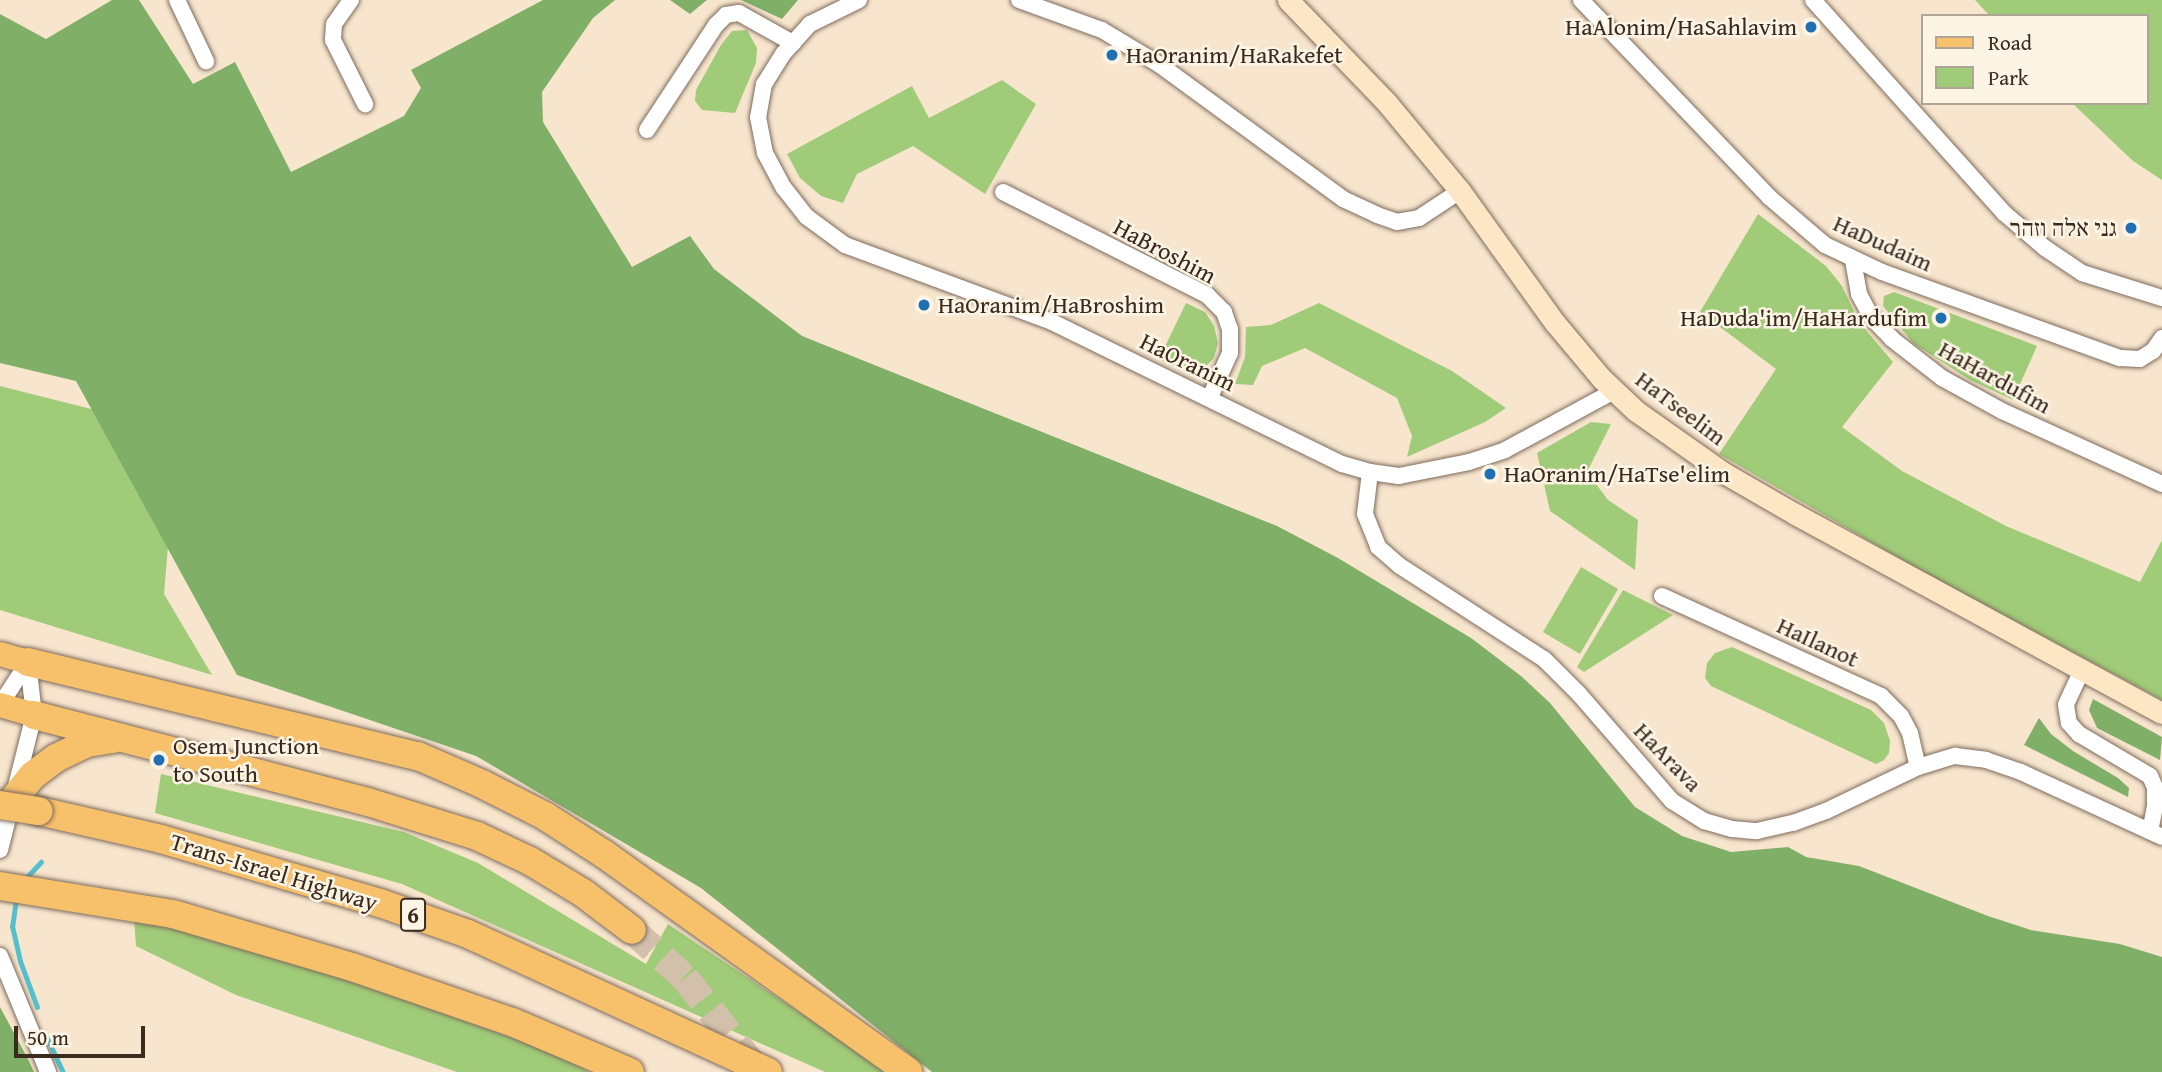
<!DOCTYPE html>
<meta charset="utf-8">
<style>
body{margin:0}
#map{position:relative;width:2162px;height:1072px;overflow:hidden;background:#f8e5ce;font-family:"Gentium Book Plus","Frank Ruhl Libre",serif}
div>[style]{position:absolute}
.green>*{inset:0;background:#a0cb78}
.forest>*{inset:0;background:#80af68}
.stream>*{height:5px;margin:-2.5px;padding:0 2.5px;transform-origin:2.5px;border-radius:2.5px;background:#54c0ce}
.highway-tunnel>*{height:28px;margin-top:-14px;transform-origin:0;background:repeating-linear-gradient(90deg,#d2c0ab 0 28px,transparent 0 42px)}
.roads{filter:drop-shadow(0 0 2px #7d6b5c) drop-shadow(0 0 2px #7d6b5c)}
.street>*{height:16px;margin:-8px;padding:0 8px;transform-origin:8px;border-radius:8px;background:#fff}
.secondary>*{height:21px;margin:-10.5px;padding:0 10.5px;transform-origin:10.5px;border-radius:10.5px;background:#fce6c4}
.primary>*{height:24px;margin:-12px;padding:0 12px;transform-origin:12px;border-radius:12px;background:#f7c06b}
.highway>*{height:28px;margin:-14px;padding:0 14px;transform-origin:14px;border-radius:14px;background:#f7c06b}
.bridges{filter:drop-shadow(0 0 2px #7d6b5c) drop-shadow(0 0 2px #7d6b5c)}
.highway-bridge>*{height:28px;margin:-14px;padding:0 14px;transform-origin:14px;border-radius:14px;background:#f7c06b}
.dots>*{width:19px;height:19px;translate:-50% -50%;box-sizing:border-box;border:4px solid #fcf5e5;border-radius:50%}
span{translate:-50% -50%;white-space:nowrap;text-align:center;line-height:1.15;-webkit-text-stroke:5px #fcf5e5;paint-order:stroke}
.shield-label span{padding:2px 5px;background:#fcf5e5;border:2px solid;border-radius:5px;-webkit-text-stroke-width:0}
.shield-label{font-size:23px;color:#3b2a1e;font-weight:700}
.poi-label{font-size:24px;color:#3b2a1e}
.right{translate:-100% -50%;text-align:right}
.left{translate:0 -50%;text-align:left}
.street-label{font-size:24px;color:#3b2a1e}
.legend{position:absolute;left:1921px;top:14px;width:228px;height:91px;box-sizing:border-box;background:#fcf5e5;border:2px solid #afa495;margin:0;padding:9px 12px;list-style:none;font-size:21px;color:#3b2a1e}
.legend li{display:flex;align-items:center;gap:14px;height:35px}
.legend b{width:35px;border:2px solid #afa495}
.scale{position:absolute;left:14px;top:1026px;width:131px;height:32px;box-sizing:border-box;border:4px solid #3b2a1e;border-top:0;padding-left:9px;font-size:21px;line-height:24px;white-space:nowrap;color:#3b2a1e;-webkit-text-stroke:5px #fcf5e5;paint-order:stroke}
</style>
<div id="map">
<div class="green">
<div style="clip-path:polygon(1975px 0,2162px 0,2162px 180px,2133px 161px,2072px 103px,2146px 103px,2146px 16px,1990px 16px)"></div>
<div style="clip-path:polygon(747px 30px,757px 48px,756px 63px,735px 113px,702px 110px,695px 101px,696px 90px,721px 45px,732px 31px)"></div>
<div style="clip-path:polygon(1002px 80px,1036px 104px,985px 194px,913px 146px,857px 174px,843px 203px,821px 196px,800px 178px,787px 154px,912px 86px,929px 118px)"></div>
<div style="clip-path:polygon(1758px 214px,1826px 266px,1842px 286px,1859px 322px,1893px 362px,1842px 427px,1902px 471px,2006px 526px,2140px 582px,2162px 540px,2162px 700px,1911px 565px,1719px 454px,1776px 369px,1700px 312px)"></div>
<div style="clip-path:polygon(1894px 292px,2037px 346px,2013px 400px,1970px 380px,1913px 343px,1883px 306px,1884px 296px)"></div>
<div style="clip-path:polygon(1186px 303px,1205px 312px,1214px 326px,1218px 343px,1214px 358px,1207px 365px,1195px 370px,1183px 369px,1159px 359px)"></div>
<div style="clip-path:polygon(1319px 303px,1452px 371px,1506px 408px,1485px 422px,1407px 457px,1412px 436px,1397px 398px,1305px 348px,1262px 366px,1253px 385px,1235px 384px,1245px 357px,1246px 327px,1271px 325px)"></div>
<div style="clip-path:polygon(0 386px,111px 414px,171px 511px,164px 594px,212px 675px,0 610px)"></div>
<div style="clip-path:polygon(1591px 422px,1611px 424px,1587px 472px,1608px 500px,1638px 520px,1635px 570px,1550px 511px,1537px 453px)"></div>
<div style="clip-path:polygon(1581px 567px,1618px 589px,1580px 654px,1543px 632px)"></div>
<div style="clip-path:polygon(1623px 590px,1673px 615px,1584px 672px,1577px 667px)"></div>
<div style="clip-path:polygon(1732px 647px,1871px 710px,1884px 723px,1890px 741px,1889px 753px,1884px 760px,1876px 764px,1711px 686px,1705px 678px,1707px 663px,1715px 653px)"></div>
<div style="clip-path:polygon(161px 774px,404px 832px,478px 863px,646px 964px,668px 924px,888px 1072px,825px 1072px,402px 884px,155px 813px)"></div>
<div style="clip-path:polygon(134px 919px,266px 953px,377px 990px,541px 1048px,590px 1072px,457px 1072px,236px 995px,136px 946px)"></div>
</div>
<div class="forest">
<div style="clip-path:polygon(112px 0,139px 0,193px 84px,235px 62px,291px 172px,404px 116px,421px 88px,411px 70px,543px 0,615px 0,593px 18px,542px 92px,543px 122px,632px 267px,690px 236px,714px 269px,802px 336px,1277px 526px,1338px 558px,1471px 638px,1521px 676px,1550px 703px,1635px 807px,1682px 836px,1731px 852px,1788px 847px,1806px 857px,1859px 866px,1988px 916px,2031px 930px,2120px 944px,2162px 957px,2162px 1072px,932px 1072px,701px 888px,476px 756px,237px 675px,76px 381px,0 363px,0 14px,46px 39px)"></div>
<div style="clip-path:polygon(670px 0,707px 0,690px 14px)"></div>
<div style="clip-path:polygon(741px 0,798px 0,782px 19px)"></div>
<div style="clip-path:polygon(2093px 699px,2162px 737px,2160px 760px,2097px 728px,2089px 710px)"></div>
<div style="clip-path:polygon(2039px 718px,2051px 734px,2073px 751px,2118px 778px,2129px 788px,2128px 797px,2024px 745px)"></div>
<div style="clip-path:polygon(0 1007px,28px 1059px,34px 1072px,0 1072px)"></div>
</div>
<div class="stream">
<div style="left:24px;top:880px;width:25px;rotate:-47deg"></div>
<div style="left:16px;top:899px;width:27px;rotate:98deg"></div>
<div style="left:12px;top:926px;width:36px;rotate:77deg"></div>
<div style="left:20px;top:961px;width:49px;rotate:69.7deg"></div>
<div style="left:47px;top:1038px;width:38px;rotate:65deg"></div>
</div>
<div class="highway-tunnel">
<div style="left:632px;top:930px;width:72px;rotate:42.2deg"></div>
<div style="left:685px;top:978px;width:118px;rotate:51.9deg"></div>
</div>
<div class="roads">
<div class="street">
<div style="left:177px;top:0;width:68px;rotate:64.6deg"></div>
<div style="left:351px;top:0;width:29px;rotate:125deg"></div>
<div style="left:334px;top:24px;width:16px;rotate:94deg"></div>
<div style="left:333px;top:40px;width:72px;rotate:63.4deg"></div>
<div style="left:859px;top:0;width:55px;rotate:153.9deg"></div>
<div style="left:810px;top:24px;width:40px;rotate:132deg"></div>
<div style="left:783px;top:54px;width:36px;rotate:122deg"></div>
<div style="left:764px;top:84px;width:34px;rotate:100deg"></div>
<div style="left:758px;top:117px;width:37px;rotate:79deg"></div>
<div style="left:765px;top:153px;width:40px;rotate:62deg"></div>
<div style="left:784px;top:188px;width:37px;rotate:52deg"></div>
<div style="left:807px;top:217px;width:47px;rotate:36.4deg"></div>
<div style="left:845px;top:245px;width:221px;rotate:20.4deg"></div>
<div style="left:1052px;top:322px;width:323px;rotate:26.1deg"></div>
<div style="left:1342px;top:464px;width:29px;rotate:16deg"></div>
<div style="left:1370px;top:472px;width:29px;rotate:8deg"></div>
<div style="left:1399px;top:476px;width:71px;rotate:-11.3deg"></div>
<div style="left:1469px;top:462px;width:38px;rotate:-18deg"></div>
<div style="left:1505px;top:450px;width:124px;rotate:-28.4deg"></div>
<div style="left:1019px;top:0;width:88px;rotate:19.9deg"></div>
<div style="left:1102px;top:30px;width:68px;rotate:31.1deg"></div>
<div style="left:1160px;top:65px;width:227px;rotate:36.2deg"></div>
<div style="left:1343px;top:199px;width:38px;rotate:25deg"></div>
<div style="left:1377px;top:215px;width:21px;rotate:19deg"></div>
<div style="left:1397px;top:222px;width:22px;rotate:-10deg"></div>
<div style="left:1419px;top:218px;width:49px;rotate:-33.4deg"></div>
<div style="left:1581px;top:0;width:272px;rotate:46.3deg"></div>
<div style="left:1769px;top:197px;width:74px;rotate:40.6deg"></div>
<div style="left:1825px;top:245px;width:63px;rotate:25.3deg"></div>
<div style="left:1882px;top:272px;width:253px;rotate:19.9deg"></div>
<div style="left:2120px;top:358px;width:20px;rotate:3deg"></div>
<div style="left:2140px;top:359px;width:15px;rotate:-32deg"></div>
<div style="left:2153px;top:351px;width:16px;rotate:-55deg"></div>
<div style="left:1813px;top:0;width:286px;rotate:48.1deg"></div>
<div style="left:2004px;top:213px;width:54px;rotate:40.5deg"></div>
<div style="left:2045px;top:248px;width:45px;rotate:34deg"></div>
<div style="left:2082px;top:273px;width:84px;rotate:17.4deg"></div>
<div style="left:647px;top:130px;width:126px;rotate:-56.7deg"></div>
<div style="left:716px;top:25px;width:14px;rotate:-45deg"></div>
<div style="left:726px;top:15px;width:13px;rotate:-9deg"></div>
<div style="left:739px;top:13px;width:62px;rotate:29.1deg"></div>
<div style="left:1003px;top:192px;width:229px;rotate:26.8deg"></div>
<div style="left:1207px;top:295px;width:24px;rotate:45deg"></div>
<div style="left:1224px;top:312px;width:18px;rotate:71deg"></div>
<div style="left:1230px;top:329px;width:24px;rotate:90deg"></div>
<div style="left:1230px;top:353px;width:48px;rotate:114.4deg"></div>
<div style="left:1853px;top:260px;width:35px;rotate:80deg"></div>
<div style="left:1859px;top:294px;width:27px;rotate:62deg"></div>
<div style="left:1872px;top:318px;width:29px;rotate:46deg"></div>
<div style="left:1892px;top:339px;width:63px;rotate:38deg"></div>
<div style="left:1942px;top:378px;width:68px;rotate:28.8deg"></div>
<div style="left:2002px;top:411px;width:176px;rotate:24.5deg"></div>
<div style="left:1370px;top:472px;width:42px;rotate:96.8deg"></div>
<div style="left:1365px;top:514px;width:35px;rotate:68deg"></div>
<div style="left:1378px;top:547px;width:29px;rotate:41deg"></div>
<div style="left:1400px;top:566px;width:171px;rotate:32.9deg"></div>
<div style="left:1544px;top:659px;width:49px;rotate:45deg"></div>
<div style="left:1579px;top:694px;width:142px;rotate:49deg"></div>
<div style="left:1672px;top:801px;width:38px;rotate:32deg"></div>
<div style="left:1704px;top:821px;width:29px;rotate:16deg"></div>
<div style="left:1732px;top:829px;width:25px;rotate:5deg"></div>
<div style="left:1757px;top:831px;width:37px;rotate:-13deg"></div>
<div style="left:1793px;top:823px;width:35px;rotate:-20deg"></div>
<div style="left:1826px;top:811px;width:102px;rotate:-25.6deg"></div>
<div style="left:1918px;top:767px;width:39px;rotate:-17deg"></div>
<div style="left:1955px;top:756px;width:31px;rotate:7deg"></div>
<div style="left:1986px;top:760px;width:37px;rotate:19deg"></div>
<div style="left:2021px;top:772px;width:155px;rotate:24.7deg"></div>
<div style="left:1662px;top:596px;width:241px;rotate:24.5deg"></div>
<div style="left:1881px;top:696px;width:28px;rotate:45deg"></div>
<div style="left:1901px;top:716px;width:19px;rotate:62deg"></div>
<div style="left:1910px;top:733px;width:35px;rotate:77deg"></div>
<div style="left:2082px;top:670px;width:38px;rotate:115deg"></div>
<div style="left:2066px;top:705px;width:18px;rotate:81deg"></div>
<div style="left:2069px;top:723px;width:15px;rotate:48deg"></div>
<div style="left:2079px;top:734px;width:82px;rotate:30.6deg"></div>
<div style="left:2150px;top:776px;width:13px;rotate:67deg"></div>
<div style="left:2155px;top:788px;width:18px;rotate:90deg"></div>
<div style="left:2155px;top:806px;width:25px;rotate:101deg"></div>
<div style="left:0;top:705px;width:51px;rotate:-56.9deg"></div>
<div style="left:0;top:850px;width:139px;rotate:-75.9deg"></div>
<div style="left:34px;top:715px;width:53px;rotate:-96.5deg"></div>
<div style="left:0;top:956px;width:126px;rotate:67.5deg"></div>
</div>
<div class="secondary">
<div style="left:1288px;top:0;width:143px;rotate:46.1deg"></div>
<div style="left:1387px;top:103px;width:114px;rotate:50.3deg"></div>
<div style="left:1460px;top:191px;width:163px;rotate:54.3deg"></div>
<div style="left:1555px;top:323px;width:73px;rotate:50deg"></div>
<div style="left:1602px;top:379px;width:47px;rotate:43.3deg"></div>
<div style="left:1636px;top:411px;width:108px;rotate:35.2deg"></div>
<div style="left:1724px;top:473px;width:82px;rotate:30deg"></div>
<div style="left:1795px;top:514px;width:417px;rotate:28.5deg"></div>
</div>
<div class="primary">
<div style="left:0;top:654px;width:29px;rotate:16deg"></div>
<div style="left:0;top:705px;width:35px;rotate:16deg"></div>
</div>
<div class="highway">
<div style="left:28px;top:662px;width:401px;rotate:13.6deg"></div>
<div style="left:418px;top:756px;width:70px;rotate:23.6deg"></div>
<div style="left:482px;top:784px;width:71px;rotate:26.9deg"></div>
<div style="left:545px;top:816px;width:70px;rotate:32.8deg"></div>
<div style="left:604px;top:854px;width:374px;rotate:35.6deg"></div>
<div style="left:34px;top:715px;width:345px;rotate:14.6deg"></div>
<div style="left:368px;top:802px;width:114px;rotate:17.3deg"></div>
<div style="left:477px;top:836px;width:59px;rotate:25.3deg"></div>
<div style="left:530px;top:861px;width:62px;rotate:31.1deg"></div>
<div style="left:583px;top:893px;width:61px;rotate:37.1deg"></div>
<div style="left:12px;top:801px;width:32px;rotate:-51deg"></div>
<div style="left:32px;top:776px;width:30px;rotate:-37deg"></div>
<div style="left:56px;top:758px;width:34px;rotate:-26deg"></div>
<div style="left:87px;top:743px;width:26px;rotate:-9deg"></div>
<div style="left:39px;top:811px;width:125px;rotate:12.9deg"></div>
<div style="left:161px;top:839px;width:228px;rotate:16.3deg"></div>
<div style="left:380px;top:903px;width:93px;rotate:19.4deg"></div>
<div style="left:468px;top:934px;width:330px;rotate:24.7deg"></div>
<div style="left:0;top:886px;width:175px;rotate:9.2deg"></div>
<div style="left:173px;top:914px;width:187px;rotate:16.5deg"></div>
<div style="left:352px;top:967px;width:169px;rotate:19deg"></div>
<div style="left:512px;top:1022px;width:128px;rotate:23deg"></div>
</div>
</div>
<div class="bridges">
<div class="highway-bridge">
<div style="left:0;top:805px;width:39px;rotate:9deg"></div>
</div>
</div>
<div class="dots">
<div style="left:1811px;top:27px;background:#1f6fb2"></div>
<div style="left:1112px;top:55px;background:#1f6fb2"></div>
<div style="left:2131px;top:228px;background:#1f6fb2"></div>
<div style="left:924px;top:305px;background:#1f6fb2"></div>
<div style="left:1941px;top:318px;background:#1f6fb2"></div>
<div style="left:1490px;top:474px;background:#1f6fb2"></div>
<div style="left:159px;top:760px;background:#1f6fb2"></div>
</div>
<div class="shield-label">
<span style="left:413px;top:915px">6</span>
</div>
<div class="poi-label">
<span class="right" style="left:1797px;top:27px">HaAlonim/HaSahlavim</span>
<span class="left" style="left:1126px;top:55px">HaOranim/HaRakefet</span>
<span class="right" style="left:2117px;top:228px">גני אלה וזהר</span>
<span class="left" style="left:938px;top:305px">HaOranim/HaBroshim</span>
<span class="right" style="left:1927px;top:318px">HaDuda'im/HaHardufim</span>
<span class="left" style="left:1504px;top:474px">HaOranim/HaTse'elim</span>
<span class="left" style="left:173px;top:760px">Osem Junction<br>to South</span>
</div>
<div class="street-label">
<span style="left:1883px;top:243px;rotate:24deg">HaDudaim</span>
<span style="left:1165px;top:251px;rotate:28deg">HaBroshim</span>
<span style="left:1188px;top:362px;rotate:26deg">HaOranim</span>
<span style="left:1995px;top:377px;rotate:29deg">HaHardufim</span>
<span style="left:1681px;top:408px;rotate:37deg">HaTseelim</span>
<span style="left:1818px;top:642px;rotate:25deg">HaIlanot</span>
<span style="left:1668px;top:757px;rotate:46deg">HaArava</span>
<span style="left:274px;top:872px;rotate:17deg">Trans-Israel Highway</span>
</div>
<ul class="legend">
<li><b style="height:9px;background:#f7c06b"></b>Road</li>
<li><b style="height:19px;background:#a0cb78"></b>Park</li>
</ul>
<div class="scale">50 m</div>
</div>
